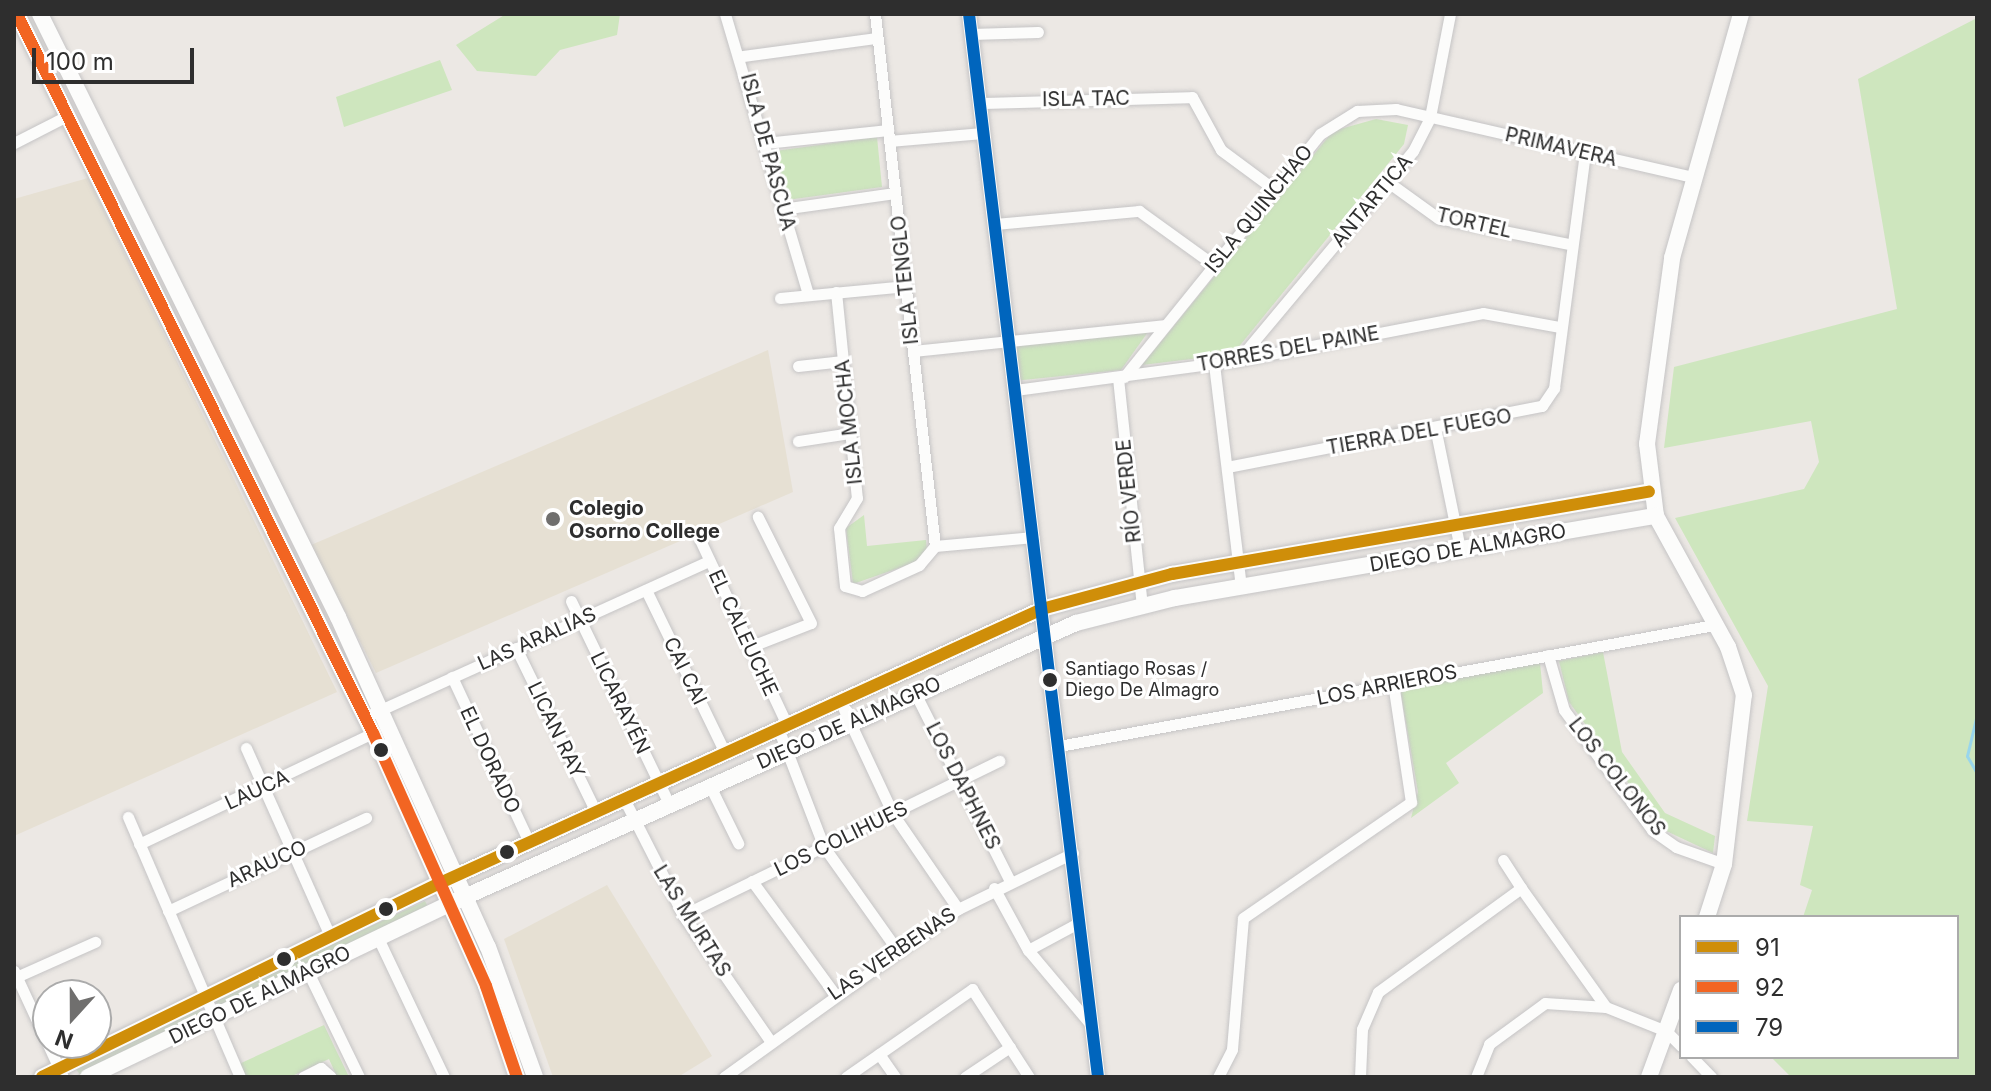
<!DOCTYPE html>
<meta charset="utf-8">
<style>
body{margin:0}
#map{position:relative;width:1991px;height:1091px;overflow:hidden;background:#ece8e4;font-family:Inter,sans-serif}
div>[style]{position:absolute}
.education>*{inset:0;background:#e6e0d3}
.green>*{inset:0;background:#cee6be}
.stream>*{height:3px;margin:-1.5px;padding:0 1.5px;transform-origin:1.5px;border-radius:1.5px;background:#99d6ec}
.roads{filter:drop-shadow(0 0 2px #c5c4c5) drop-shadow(0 0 2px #c5c4c5)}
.minor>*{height:11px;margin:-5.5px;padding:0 5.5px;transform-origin:5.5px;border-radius:5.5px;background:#fcfcfb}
.tertiary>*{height:14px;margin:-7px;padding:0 7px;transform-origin:7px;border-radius:7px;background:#fcfcfb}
.secondary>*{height:16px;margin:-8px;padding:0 8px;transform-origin:8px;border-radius:8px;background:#fcfcfb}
.bus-1>*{height:12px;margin:-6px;padding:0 6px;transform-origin:6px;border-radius:6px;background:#cf8e09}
.bus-2>*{height:12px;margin:-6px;padding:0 6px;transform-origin:6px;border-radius:6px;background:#f26522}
.bus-3>*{height:12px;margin:-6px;padding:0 6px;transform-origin:6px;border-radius:6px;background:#0065bd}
.dots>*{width:22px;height:22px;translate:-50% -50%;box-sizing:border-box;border:4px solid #fff;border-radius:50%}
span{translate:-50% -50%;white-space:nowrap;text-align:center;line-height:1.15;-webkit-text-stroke:6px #fff;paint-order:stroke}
.bus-label{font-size:18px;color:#2e2e2e}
.left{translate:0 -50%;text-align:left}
.street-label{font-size:20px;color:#2e2e2e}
.poi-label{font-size:20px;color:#2e2e2e;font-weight:700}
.frame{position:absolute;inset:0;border:16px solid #2e2e2e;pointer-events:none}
.legend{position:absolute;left:1679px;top:915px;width:280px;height:144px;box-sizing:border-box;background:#fff;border:2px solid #ababab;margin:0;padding:10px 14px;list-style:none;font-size:24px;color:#2e2e2e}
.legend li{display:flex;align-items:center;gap:16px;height:40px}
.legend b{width:40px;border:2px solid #ababab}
.north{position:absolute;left:32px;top:979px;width:80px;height:80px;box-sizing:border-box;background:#fff;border:2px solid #ababab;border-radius:50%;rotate:201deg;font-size:22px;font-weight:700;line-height:32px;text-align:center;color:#2e2e2e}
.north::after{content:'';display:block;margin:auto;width:28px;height:36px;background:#706f6e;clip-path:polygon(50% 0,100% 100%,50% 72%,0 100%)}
.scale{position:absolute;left:32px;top:48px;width:162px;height:36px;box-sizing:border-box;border:4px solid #2e2e2e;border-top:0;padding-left:10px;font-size:24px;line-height:28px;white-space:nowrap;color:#2e2e2e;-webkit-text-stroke:6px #fff;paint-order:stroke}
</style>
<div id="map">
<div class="education">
<div style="clip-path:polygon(88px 178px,337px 692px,14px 836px,14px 199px)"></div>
<div style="clip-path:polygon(768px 350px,793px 492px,376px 673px,311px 545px)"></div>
<div style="clip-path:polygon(607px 885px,712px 1056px,678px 1077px,553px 1077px,504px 939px)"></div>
</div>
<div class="green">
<div style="clip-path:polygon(506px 14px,620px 14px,617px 35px,560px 50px,536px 76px,477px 71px,456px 45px)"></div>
<div style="clip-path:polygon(1977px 18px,1977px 1077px,1791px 1077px,1771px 1057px,1957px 1057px,1957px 917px,1803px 917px,1812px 890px,1800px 885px,1813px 826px,1747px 821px,1768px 686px,1675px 518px,1804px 489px,1819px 462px,1811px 421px,1664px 448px,1674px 367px,1897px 309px,1858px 79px)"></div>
<div style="clip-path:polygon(440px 60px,452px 90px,344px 127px,336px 97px)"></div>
<div style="clip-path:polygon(1376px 119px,1408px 125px,1404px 144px,1233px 354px,1142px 365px,1333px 131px)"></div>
<div style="clip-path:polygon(877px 137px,882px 187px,787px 200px,775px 151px)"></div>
<div style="clip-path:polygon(1148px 332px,1121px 370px,1014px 381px,1010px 345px)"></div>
<div style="clip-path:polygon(864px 515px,867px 546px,926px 540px,927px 551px,919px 561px,853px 584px,846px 528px)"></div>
<div style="clip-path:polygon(1603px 652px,1622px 752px,1665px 813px,1715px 836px,1713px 853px,1662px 829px,1569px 702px,1559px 661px)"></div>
<div style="clip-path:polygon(1540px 663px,1543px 693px,1446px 763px,1459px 783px,1411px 818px,1418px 792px,1400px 688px)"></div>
<div style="clip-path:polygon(425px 901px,428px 907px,220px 1008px,214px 999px)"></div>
<div style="clip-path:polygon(200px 1008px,204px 1017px,82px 1077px,75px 1068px)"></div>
<div style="clip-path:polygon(324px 1025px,349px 1077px,337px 1077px,329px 1059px,290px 1077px,245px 1077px,239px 1064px)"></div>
</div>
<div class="stream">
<div style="left:1977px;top:714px;width:43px;rotate:103.4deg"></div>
<div style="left:1967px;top:756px;width:20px;rotate:60deg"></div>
</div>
<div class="roads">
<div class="minor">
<div style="left:725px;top:14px;width:289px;rotate:73.5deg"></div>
<div style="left:875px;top:14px;width:535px;rotate:83.57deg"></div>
<div style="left:971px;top:34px;width:67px;rotate:-1.7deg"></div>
<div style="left:743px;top:56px;width:135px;rotate:-7.7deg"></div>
<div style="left:980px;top:103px;width:212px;rotate:-1.6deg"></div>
<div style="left:1192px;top:97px;width:60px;rotate:61.3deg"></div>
<div style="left:1221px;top:150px;width:67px;rotate:36.5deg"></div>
<div style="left:889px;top:141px;width:94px;rotate:-4.9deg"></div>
<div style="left:14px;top:143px;width:59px;rotate:-27deg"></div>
<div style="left:765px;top:143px;width:124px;rotate:-6deg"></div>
<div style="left:1388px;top:182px;width:62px;rotate:35.8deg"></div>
<div style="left:1438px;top:218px;width:134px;rotate:11.2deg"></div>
<div style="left:782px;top:209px;width:114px;rotate:-8.1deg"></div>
<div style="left:995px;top:224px;width:145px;rotate:-5.2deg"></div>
<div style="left:1139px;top:211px;width:92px;rotate:35.8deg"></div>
<div style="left:836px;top:292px;width:207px;rotate:84.2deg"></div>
<div style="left:857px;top:498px;width:35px;rotate:121deg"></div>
<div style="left:839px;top:528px;width:58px;rotate:84.1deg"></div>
<div style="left:845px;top:586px;width:18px;rotate:16deg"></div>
<div style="left:862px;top:591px;width:63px;rotate:-24.5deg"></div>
<div style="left:919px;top:565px;width:25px;rotate:-50deg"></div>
<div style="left:780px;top:298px;width:127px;rotate:-5.4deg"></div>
<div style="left:913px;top:351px;width:252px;rotate:-5.9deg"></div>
<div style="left:1239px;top:359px;width:271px;rotate:-50.1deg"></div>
<div style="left:1413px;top:151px;width:38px;rotate:-63deg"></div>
<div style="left:1430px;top:117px;width:105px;rotate:-79deg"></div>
<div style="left:1214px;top:364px;width:225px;rotate:83.1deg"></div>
<div style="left:798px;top:366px;width:45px;rotate:-6.3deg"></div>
<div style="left:1124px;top:377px;width:312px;rotate:-51.1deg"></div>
<div style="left:1320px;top:134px;width:44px;rotate:-31.9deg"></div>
<div style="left:1357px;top:111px;width:39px;rotate:-3deg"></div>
<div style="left:1396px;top:109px;width:305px;rotate:12.9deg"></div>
<div style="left:1118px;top:378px;width:228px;rotate:84deg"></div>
<div style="left:1015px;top:390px;width:226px;rotate:-7.6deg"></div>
<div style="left:1239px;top:360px;width:248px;rotate:-10.9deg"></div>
<div style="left:1483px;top:313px;width:77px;rotate:10.4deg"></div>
<div style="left:1435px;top:427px;width:125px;rotate:78.4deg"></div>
<div style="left:798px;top:441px;width:53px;rotate:-8.7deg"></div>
<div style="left:1227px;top:467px;width:321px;rotate:-11deg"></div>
<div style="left:1542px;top:406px;width:22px;rotate:-56deg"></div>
<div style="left:1554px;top:388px;width:238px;rotate:-82.5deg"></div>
<div style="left:700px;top:540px;width:204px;rotate:64.8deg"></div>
<div style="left:935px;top:546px;width:99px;rotate:-5.2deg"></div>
<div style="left:646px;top:590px;width:181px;rotate:64.1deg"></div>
<div style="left:571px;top:601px;width:225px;rotate:64.2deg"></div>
<div style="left:749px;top:647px;width:66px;rotate:-21.2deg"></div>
<div style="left:811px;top:623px;width:119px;rotate:-116.6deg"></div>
<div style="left:516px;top:648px;width:182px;rotate:64deg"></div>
<div style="left:1548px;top:655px;width:57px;rotate:73.8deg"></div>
<div style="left:1564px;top:710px;width:149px;rotate:53.7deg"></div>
<div style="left:1652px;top:830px;width:29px;rotate:35deg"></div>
<div style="left:1676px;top:847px;width:51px;rotate:19.5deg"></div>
<div style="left:452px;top:677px;width:182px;rotate:65deg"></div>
<div style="left:915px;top:693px;width:208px;rotate:63.2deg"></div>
<div style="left:840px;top:701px;width:125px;rotate:64.9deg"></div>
<div style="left:893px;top:814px;width:115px;rotate:55.6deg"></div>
<div style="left:365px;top:717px;width:378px;rotate:-24.4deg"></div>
<div style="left:778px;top:728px;width:128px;rotate:68.9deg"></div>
<div style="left:824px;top:847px;width:128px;rotate:54.6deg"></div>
<div style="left:1059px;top:746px;width:666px;rotate:-10.47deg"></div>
<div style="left:246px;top:748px;width:206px;rotate:65.9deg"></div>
<div style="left:710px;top:786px;width:64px;rotate:63.8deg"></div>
<div style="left:624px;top:799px;width:130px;rotate:63deg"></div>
<div style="left:683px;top:915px;width:151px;rotate:55.3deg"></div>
<div style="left:128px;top:817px;width:283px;rotate:66.7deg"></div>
<div style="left:139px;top:844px;width:259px;rotate:-25.4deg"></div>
<div style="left:1503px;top:860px;width:33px;rotate:57deg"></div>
<div style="left:752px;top:881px;width:139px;rotate:53.8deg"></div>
<div style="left:994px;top:888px;width:71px;rotate:61.3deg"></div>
<div style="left:1028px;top:950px;width:99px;rotate:49.9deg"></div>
<div style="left:168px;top:911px;width:219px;rotate:-25.2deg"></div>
<div style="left:683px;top:915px;width:352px;rotate:-26deg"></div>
<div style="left:378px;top:938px;width:154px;rotate:64.6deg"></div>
<div style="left:1028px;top:950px;width:59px;rotate:-28.3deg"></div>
<div style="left:14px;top:971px;width:117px;rotate:65.2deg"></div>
<div style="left:308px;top:972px;width:117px;rotate:64.1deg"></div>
<div style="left:14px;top:978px;width:89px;rotate:-24deg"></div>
<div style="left:879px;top:1054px;width:28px;rotate:55deg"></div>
<div style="left:1692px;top:1057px;width:28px;rotate:46deg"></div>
<div style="left:303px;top:1077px;width:20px;rotate:-27deg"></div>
<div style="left:321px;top:1068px;width:13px;rotate:42deg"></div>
<div style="left:724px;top:1077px;width:288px;rotate:-35.7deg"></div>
<div style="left:958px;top:909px;width:128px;rotate:-26deg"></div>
<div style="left:846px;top:1077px;width:154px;rotate:-34.9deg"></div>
<div style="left:972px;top:989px;width:105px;rotate:57.1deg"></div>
<div style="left:965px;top:1077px;width:54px;rotate:-33.7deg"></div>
<div style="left:1218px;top:1077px;width:31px;rotate:-63deg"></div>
<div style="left:1232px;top:1049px;width:131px;rotate:-85.2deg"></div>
<div style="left:1243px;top:918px;width:204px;rotate:-34.6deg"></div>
<div style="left:1411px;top:802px;width:120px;rotate:-98.6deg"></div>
<div style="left:1360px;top:1077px;width:48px;rotate:-87.6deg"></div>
<div style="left:1362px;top:1029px;width:40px;rotate:-66.6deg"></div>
<div style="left:1378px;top:992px;width:177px;rotate:-36deg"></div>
<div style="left:1521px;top:888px;width:146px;rotate:54.5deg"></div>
<div style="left:1476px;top:1077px;width:35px;rotate:-68deg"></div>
<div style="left:1489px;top:1044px;width:69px;rotate:-36.2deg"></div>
<div style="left:1545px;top:1003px;width:61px;rotate:3.8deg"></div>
<div style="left:1606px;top:1007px;width:65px;rotate:21.8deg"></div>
<div style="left:1666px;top:1031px;width:21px;rotate:45deg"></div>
</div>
<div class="tertiary">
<div style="left:969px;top:14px;width:1071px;rotate:83.08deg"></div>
</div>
<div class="secondary">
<div style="left:17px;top:14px;width:802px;rotate:63.66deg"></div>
<div style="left:373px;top:733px;width:277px;rotate:65.9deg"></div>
<div style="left:486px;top:986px;width:96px;rotate:71.2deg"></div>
<div style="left:40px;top:14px;width:673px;rotate:63.7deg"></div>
<div style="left:338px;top:617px;width:362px;rotate:65.6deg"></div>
<div style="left:488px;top:947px;width:138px;rotate:70.1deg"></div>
<div style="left:1707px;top:917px;width:56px;rotate:-72.2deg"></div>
<div style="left:1724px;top:864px;width:170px;rotate:-83.3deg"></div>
<div style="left:1744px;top:695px;width:51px;rotate:-108.4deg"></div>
<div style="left:1728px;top:647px;width:149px;rotate:-118.8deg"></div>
<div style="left:1656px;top:516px;width:73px;rotate:-97.1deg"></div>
<div style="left:1647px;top:444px;width:188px;rotate:-82.3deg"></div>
<div style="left:1672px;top:258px;width:254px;rotate:-74.2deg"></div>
<div style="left:42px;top:1077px;width:443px;rotate:-26deg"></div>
<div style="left:440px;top:883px;width:661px;rotate:-24.47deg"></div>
<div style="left:1042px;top:609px;width:135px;rotate:-15.1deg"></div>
<div style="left:1172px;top:574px;width:484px;rotate:-9.8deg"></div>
<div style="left:88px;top:1077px;width:400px;rotate:-25.6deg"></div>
<div style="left:449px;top:904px;width:687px;rotate:-24.14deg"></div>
<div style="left:1076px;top:623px;width:102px;rotate:-14.2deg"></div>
<div style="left:1175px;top:598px;width:488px;rotate:-9.7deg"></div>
<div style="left:1649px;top:1077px;width:93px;rotate:-69.8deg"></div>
</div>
</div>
<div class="bus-1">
<div style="left:42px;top:1077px;width:443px;rotate:-26deg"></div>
<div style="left:440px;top:883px;width:661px;rotate:-24.47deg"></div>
<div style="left:1042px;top:609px;width:135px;rotate:-15.1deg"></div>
<div style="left:1172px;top:574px;width:484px;rotate:-9.8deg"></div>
</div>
<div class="bus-2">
<div style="left:17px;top:14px;width:802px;rotate:63.66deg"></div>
<div style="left:373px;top:733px;width:277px;rotate:65.9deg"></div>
<div style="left:486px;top:986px;width:96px;rotate:71.2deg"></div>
</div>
<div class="bus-3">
<div style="left:969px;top:14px;width:1071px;rotate:83.08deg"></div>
</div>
<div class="dots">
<div style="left:553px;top:519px;background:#706f6e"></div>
<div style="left:1050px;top:680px;background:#2e2e2e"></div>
<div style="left:381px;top:750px;background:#2e2e2e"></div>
<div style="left:507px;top:852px;background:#2e2e2e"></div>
<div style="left:386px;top:909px;background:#2e2e2e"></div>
<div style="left:284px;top:959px;background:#2e2e2e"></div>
</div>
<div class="bus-label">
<span class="left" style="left:1065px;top:680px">Santiago Rosas /<br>Diego De Almagro</span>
</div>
<div class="street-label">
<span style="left:1086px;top:99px;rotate:-1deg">ISLA TAC</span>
<span style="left:1561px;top:147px;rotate:13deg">PRIMAVERA</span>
<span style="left:768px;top:152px;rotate:75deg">ISLA DE PASCUA</span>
<span style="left:1372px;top:201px;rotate:-50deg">ANTARTICA</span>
<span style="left:1259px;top:209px;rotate:-51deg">ISLA QUINCHAO</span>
<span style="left:1474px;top:223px;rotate:13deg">TORTEL</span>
<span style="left:905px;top:280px;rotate:-96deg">ISLA TENGLO</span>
<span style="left:1288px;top:349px;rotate:-10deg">TORRES DEL PAINE</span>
<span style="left:849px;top:422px;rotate:-96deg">ISLA MOCHA</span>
<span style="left:1419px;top:432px;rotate:-10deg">TIERRA DEL FUEGO</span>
<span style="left:1129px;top:491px;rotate:-96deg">RÍO VERDE</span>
<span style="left:1468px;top:548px;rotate:-10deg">DIEGO DE ALMAGRO</span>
<span style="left:743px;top:633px;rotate:65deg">EL CALEUCHE</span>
<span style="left:537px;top:639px;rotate:-24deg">LAS ARALIAS</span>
<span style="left:685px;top:671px;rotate:64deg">CAI CAI</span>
<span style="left:1387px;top:685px;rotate:-11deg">LOS ARRIEROS</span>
<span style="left:620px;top:703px;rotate:64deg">LICARAYÉN</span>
<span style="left:849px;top:723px;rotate:-24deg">DIEGO DE ALMAGRO</span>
<span style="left:556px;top:730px;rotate:64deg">LICAN RAY</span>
<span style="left:490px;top:760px;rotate:65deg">EL DORADO</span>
<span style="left:1617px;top:777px;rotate:52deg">LOS COLONOS</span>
<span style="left:963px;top:786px;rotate:63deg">LOS DAPHNES</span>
<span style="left:257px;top:790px;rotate:-25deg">LAUCA</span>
<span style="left:841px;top:839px;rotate:-26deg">LOS COLIHUES</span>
<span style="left:267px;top:864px;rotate:-25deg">ARAUCO</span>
<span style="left:692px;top:921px;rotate:58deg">LAS MURTAS</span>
<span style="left:892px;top:954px;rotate:-34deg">LAS VERBENAS</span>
<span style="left:260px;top:995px;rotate:-26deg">DIEGO DE ALMAGRO</span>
</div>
<div class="poi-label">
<span class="left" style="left:569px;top:520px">Colegio<br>Osorno College</span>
</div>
<div class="frame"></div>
<ul class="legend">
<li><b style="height:10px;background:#cf8e09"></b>91</li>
<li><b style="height:10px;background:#f26522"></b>92</li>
<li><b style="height:10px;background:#0065bd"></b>79</li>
</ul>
<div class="north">N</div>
<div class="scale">100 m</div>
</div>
